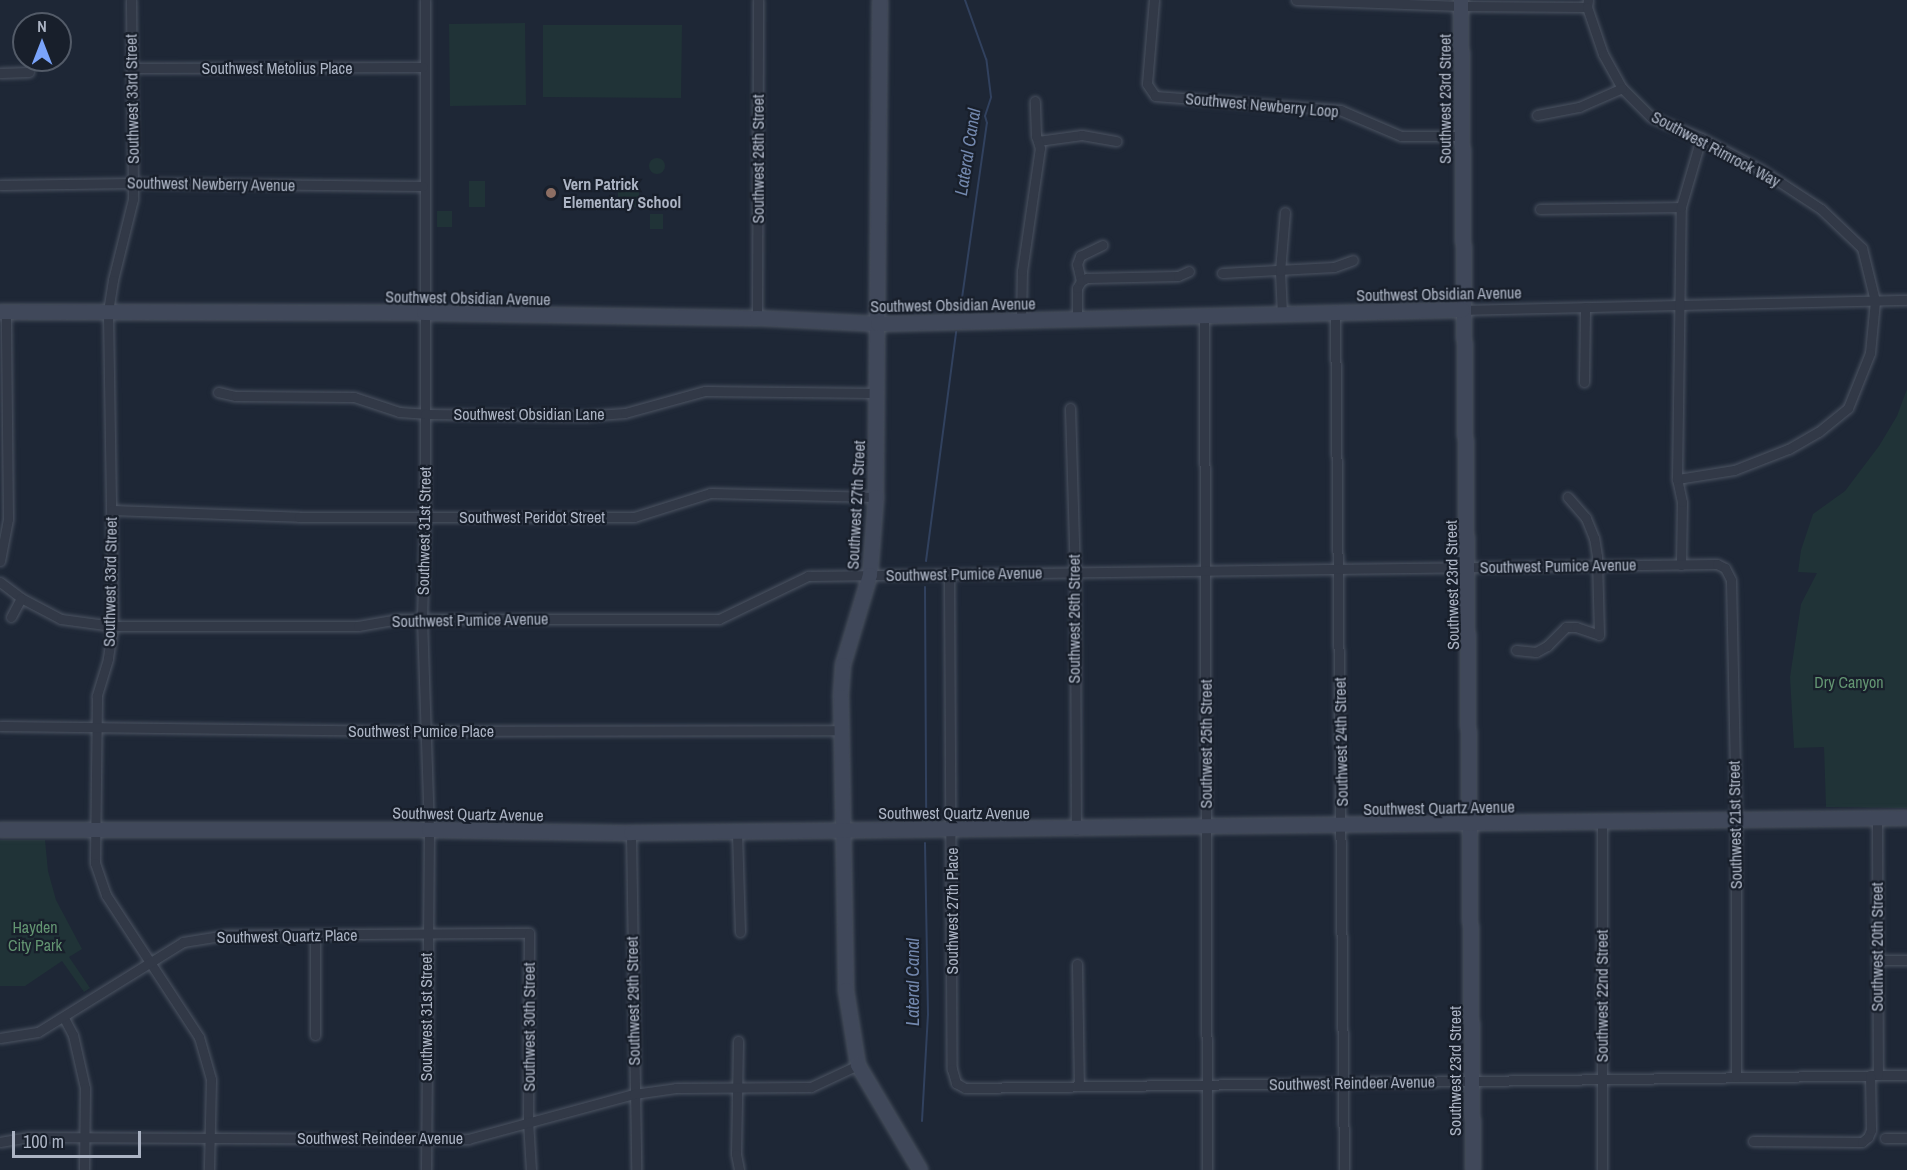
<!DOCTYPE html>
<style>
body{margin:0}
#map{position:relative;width:1907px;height:1170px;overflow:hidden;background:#1e2736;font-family:"Archivo Narrow",sans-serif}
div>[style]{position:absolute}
.green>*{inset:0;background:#203337}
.round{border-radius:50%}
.stream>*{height:2px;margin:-1px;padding:0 1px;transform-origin:1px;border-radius:1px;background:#31415e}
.roads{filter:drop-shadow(0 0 2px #4c5462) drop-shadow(0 0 2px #4c5462)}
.street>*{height:9px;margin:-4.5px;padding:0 4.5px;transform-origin:4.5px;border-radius:4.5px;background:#323947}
.secondary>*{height:14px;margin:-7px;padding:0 7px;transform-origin:7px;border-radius:7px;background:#40485a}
.dots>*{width:16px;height:16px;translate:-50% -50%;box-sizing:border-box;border:3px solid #181f2b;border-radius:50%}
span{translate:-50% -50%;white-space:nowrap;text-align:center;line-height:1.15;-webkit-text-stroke:4.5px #181f2b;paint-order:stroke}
.street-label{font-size:16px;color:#acb4c4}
.poi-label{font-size:16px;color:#acb4c4;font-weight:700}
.left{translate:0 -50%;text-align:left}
.park-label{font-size:16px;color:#639572}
.water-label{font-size:18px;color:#7388ae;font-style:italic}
.north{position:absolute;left:12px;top:12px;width:60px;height:60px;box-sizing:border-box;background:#181f2b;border:2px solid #535b68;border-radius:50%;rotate:0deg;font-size:16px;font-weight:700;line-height:24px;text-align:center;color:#acb4c4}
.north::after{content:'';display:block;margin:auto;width:21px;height:27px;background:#7aa4fb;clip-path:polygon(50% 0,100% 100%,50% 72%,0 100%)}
.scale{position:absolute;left:12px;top:1131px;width:129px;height:27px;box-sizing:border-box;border:3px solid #acb4c4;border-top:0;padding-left:8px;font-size:18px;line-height:21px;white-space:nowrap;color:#acb4c4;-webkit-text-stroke:4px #181f2b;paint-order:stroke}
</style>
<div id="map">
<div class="green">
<div style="clip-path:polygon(525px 23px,526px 105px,450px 106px,449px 24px)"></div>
<div style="clip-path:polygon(543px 25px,682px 25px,681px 98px,543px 97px)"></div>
<div class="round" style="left:649px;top:158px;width:16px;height:16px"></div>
<div style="clip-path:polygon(618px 180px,639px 180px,639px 207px,618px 207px)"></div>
<div style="clip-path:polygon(469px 181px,485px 181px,485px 207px,469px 207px)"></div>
<div style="clip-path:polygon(437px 211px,452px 211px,452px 227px,437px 227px)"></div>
<div style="clip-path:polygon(650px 214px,663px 214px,663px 229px,650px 229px)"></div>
<div style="clip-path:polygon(1907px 389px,1907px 808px,1826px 807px,1824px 747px,1794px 748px,1790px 677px,1801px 604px,1817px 573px,1798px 572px,1801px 550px,1813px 514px,1845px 491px,1879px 446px,1897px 416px)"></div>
<div style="clip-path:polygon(0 840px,45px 840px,48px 871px,56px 900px,82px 949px,69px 957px,90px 988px,84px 992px,62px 961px,25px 986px,0 986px)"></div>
</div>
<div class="stream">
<div style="left:960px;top:312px;width:191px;rotate:-81.9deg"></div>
<div style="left:987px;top:123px;width:7px;rotate:-106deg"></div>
<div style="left:985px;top:116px;width:20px;rotate:-72deg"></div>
<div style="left:991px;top:97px;width:38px;rotate:-97deg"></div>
<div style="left:986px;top:59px;width:63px;rotate:-109.6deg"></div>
<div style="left:926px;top:561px;width:231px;rotate:-82.5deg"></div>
<div style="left:925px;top:587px;width:228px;rotate:89.7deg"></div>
<div style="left:922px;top:1121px;width:106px;rotate:-86.8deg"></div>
<div style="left:928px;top:1015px;width:172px;rotate:-91deg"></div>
</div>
<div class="roads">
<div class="street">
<div style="left:131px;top:0;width:199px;rotate:89.4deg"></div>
<div style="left:133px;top:199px;width:83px;rotate:103.9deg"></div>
<div style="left:113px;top:280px;width:33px;rotate:99deg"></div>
<div style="left:108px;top:313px;width:313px;rotate:89.1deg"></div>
<div style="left:113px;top:626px;width:33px;rotate:99deg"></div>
<div style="left:108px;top:659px;width:39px;rotate:107deg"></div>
<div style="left:97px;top:696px;width:167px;rotate:90.7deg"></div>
<div style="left:95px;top:863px;width:34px;rotate:71deg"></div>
<div style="left:106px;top:895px;width:170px;rotate:56.8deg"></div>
<div style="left:199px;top:1037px;width:44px;rotate:74.1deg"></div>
<div style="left:211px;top:1079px;width:91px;rotate:91.3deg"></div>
<div style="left:425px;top:0;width:517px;rotate:90deg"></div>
<div style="left:425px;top:517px;width:102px;rotate:91.7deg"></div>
<div style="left:422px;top:619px;width:211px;rotate:88.1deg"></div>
<div style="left:429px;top:830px;width:340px;rotate:90.5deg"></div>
<div style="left:1154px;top:0;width:84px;rotate:94.8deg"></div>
<div style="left:1147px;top:84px;width:14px;rotate:56deg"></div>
<div style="left:1155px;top:96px;width:186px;rotate:4.3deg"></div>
<div style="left:1340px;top:110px;width:66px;rotate:23.1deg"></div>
<div style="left:1401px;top:136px;width:61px"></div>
<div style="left:1296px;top:0;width:165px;rotate:2.1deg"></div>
<div style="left:1461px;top:6px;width:126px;rotate:0.5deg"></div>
<div style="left:1588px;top:0;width:7px;rotate:98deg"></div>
<div style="left:1587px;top:7px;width:50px;rotate:71.2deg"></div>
<div style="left:1603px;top:54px;width:39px;rotate:61deg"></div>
<div style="left:1622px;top:88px;width:41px;rotate:45deg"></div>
<div style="left:1651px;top:117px;width:54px;rotate:22.8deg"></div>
<div style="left:1701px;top:138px;width:67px;rotate:27.7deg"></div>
<div style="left:1760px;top:169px;width:73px;rotate:33.3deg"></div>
<div style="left:1821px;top:209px;width:57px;rotate:43.6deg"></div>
<div style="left:1862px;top:248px;width:55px;rotate:76.2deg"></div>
<div style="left:1875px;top:301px;width:52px;rotate:95.5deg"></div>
<div style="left:1870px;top:353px;width:59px;rotate:111.8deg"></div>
<div style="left:1848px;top:408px;width:38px;rotate:141deg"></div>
<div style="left:1818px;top:432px;width:34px;rotate:150deg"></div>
<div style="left:1788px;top:449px;width:58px;rotate:158.7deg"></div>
<div style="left:1734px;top:470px;width:58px;rotate:171deg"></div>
<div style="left:132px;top:68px;width:291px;rotate:-0.2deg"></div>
<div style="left:0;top:73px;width:29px;rotate:-2deg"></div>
<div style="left:1537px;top:115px;width:43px;rotate:-10.8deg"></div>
<div style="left:1579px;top:107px;width:47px;rotate:-23.8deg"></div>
<div style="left:1038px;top:141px;width:44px;rotate:-7.8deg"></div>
<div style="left:1082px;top:135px;width:35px;rotate:10deg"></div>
<div style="left:0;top:185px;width:133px;rotate:-0.9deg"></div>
<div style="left:133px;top:183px;width:290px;rotate:0.6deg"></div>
<div style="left:1540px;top:209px;width:141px;rotate:-0.8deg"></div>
<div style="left:1222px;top:273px;width:112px;rotate:-3.1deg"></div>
<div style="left:1334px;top:267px;width:20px;rotate:-20deg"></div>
<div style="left:1081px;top:281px;width:17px;rotate:-103deg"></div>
<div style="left:1077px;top:264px;width:9px;rotate:-69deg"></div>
<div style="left:1080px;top:256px;width:25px;rotate:-26deg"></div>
<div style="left:1463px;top:310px;width:444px;rotate:-1.3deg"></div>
<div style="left:1335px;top:313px;width:857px;rotate:89.4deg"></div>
<div style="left:1282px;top:314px;width:43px;rotate:-92.7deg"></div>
<div style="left:1280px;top:271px;width:59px;rotate:-85.2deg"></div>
<div style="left:757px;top:318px;width:318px;rotate:-89.8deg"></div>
<div style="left:1204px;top:318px;width:852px;rotate:89.8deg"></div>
<div style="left:1077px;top:320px;width:32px;rotate:-90deg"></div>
<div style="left:1077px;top:288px;width:8px;rotate:-60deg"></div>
<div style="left:1081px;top:281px;width:7px;rotate:-27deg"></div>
<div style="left:1087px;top:278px;width:91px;rotate:-1.3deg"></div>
<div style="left:1178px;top:276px;width:12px;rotate:-24deg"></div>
<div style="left:1021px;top:321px;width:50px;rotate:-88.9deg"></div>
<div style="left:1022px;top:271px;width:124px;rotate:-81.7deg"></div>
<div style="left:1040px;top:148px;width:13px;rotate:-108deg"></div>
<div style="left:1036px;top:136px;width:35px;rotate:-92deg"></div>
<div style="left:1584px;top:382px;width:75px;rotate:-89.2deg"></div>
<div style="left:218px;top:392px;width:18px;rotate:13deg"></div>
<div style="left:236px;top:396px;width:118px;rotate:0.5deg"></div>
<div style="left:354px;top:397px;width:47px;rotate:18.4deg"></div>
<div style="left:399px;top:412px;width:26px;rotate:4deg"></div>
<div style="left:425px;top:414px;width:159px;rotate:0.7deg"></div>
<div style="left:584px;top:416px;width:41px;rotate:-4.2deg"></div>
<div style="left:625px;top:413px;width:83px;rotate:-15.4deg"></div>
<div style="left:705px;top:391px;width:172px;rotate:0.7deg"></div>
<div style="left:1070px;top:408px;width:165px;rotate:88.3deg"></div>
<div style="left:1075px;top:573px;width:257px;rotate:89.8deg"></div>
<div style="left:112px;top:510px;width:187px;rotate:2.1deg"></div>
<div style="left:299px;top:517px;width:335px"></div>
<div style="left:634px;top:517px;width:80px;rotate:-17.5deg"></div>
<div style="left:710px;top:493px;width:166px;rotate:1.4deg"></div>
<div style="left:0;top:561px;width:43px;rotate:-79.2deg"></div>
<div style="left:8px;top:519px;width:207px;rotate:-90.6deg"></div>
<div style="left:1681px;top:565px;width:63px;rotate:-89.1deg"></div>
<div style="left:1682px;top:502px;width:24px;rotate:-102deg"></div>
<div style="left:1677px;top:479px;width:272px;rotate:-89.2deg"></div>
<div style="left:1681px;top:207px;width:72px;rotate:-73.8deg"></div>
<div style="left:949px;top:574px;width:495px;rotate:89.7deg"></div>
<div style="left:952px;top:1069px;width:15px;rotate:74deg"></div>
<div style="left:956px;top:1083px;width:10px;rotate:29deg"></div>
<div style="left:965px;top:1088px;width:942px;rotate:-0.79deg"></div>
<div style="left:0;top:582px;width:26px;rotate:37deg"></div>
<div style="left:21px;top:598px;width:45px;rotate:27.7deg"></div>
<div style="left:61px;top:619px;width:52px;rotate:7.7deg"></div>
<div style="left:113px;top:626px;width:245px"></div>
<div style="left:358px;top:626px;width:41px;rotate:-9.9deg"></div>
<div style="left:398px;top:619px;width:321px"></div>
<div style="left:719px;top:619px;width:99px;rotate:-25.8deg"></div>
<div style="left:808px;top:576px;width:909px;rotate:-0.76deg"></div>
<div style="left:1717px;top:564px;width:9px;rotate:27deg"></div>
<div style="left:1725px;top:568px;width:13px;rotate:63deg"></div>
<div style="left:1731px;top:580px;width:239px;rotate:88.8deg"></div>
<div style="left:1736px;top:819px;width:258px;rotate:90deg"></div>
<div style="left:11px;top:617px;width:21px;rotate:-62deg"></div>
<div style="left:1516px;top:650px;width:20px;rotate:6deg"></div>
<div style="left:1536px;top:652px;width:13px;rotate:-29deg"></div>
<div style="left:1547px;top:646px;width:27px;rotate:-45deg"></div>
<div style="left:1566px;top:627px;width:10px"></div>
<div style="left:1576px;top:627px;width:24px;rotate:19deg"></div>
<div style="left:1599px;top:635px;width:79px;rotate:-91.5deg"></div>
<div style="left:1597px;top:556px;width:18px;rotate:-99deg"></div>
<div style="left:1594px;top:538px;width:22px;rotate:-112deg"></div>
<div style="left:1586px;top:518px;width:28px;rotate:-131deg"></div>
<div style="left:0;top:726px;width:425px;rotate:0.7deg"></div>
<div style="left:425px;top:731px;width:417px;rotate:-0.1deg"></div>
<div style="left:1877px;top:818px;width:257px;rotate:89.8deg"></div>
<div style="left:737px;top:832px;width:100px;rotate:88.3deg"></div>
<div style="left:631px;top:833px;width:337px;rotate:89.1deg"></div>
<div style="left:315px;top:935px;width:100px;rotate:90deg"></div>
<div style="left:1877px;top:960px;width:30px"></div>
<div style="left:1077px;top:964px;width:122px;rotate:89.1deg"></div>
<div style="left:64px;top:1018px;width:19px;rotate:62deg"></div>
<div style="left:73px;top:1035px;width:54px;rotate:77.2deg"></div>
<div style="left:85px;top:1088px;width:82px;rotate:90.7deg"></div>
<div style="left:0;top:1038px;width:38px;rotate:-9deg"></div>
<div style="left:38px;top:1032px;width:171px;rotate:-31.8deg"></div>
<div style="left:183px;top:942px;width:44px;rotate:-9.2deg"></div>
<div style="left:226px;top:935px;width:303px;rotate:-0.4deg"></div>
<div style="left:529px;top:933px;width:188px;rotate:90.3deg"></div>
<div style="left:528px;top:1121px;width:49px;rotate:86.5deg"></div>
<div style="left:738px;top:1041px;width:113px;rotate:91deg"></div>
<div style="left:736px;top:1154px;width:16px;rotate:79deg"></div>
<div style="left:1885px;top:1138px;width:22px"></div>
<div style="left:1753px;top:1141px;width:109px;rotate:0.5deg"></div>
<div style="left:1862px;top:1142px;width:8px;rotate:-40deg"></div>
<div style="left:1868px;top:1137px;width:8px;rotate:-67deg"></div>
<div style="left:1871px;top:1130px;width:55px;rotate:-91deg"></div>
<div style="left:0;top:1142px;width:29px;rotate:-10deg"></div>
<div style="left:29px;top:1137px;width:439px;rotate:0.3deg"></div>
<div style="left:468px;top:1139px;width:172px;rotate:-15.2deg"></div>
<div style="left:634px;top:1094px;width:42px;rotate:-8.1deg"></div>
<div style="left:676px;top:1088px;width:135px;rotate:-0.4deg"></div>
<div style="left:811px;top:1087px;width:52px;rotate:-25.1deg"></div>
<div style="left:1602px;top:1170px;width:348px;rotate:-90deg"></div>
</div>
<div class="secondary">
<div style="left:880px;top:0;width:497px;rotate:90.5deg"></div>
<div style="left:876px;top:497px;width:78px;rotate:94.4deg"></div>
<div style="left:870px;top:575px;width:94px;rotate:106.7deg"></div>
<div style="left:843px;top:665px;width:32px;rotate:94deg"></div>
<div style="left:841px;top:697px;width:293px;rotate:89deg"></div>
<div style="left:846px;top:990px;width:76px;rotate:80.9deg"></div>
<div style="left:858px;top:1065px;width:122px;rotate:59.4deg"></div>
<div style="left:1461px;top:0;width:1170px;rotate:89.41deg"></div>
<div style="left:0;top:312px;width:424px;rotate:0.1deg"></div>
<div style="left:424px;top:313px;width:333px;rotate:0.9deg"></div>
<div style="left:757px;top:318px;width:121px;rotate:2.8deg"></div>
<div style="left:878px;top:324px;width:585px;rotate:-1.37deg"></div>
<div style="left:0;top:830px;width:429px"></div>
<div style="left:429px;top:830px;width:202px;rotate:0.9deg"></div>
<div style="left:631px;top:833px;width:1276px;rotate:-0.67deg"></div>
</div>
</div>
<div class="dots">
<div style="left:551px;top:193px;background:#8d6e63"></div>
</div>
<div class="street-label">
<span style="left:277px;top:68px">Southwest Metolius Place</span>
<span style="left:132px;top:99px;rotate:-91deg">Southwest 33rd Street</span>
<span style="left:1445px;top:99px;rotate:-90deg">Southwest 23rd Street</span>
<span style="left:1262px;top:105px;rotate:5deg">Southwest Newberry Loop</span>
<span style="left:1716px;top:149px;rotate:28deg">Southwest Rimrock Way</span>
<span style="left:758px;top:159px;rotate:-90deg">Southwest 28th Street</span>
<span style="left:211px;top:184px;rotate:1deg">Southwest Newberry Avenue</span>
<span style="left:1439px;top:294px;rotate:-1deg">Southwest Obsidian Avenue</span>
<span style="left:468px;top:298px;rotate:1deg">Southwest Obsidian Avenue</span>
<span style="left:953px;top:305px;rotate:-1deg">Southwest Obsidian Avenue</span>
<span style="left:529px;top:414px">Southwest Obsidian Lane</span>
<span style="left:856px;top:505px;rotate:-87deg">Southwest 27th Street</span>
<span style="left:532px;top:517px">Southwest Peridot Street</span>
<span style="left:424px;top:531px;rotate:-89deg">Southwest 31st Street</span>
<span style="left:1558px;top:566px;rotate:-1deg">Southwest Pumice Avenue</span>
<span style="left:964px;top:574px;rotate:-1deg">Southwest Pumice Avenue</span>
<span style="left:110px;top:582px;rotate:-89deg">Southwest 33rd Street</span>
<span style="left:1452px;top:585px;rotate:-91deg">Southwest 23rd Street</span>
<span style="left:1074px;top:619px;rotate:-90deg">Southwest 26th Street</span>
<span style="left:470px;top:620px;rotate:-1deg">Southwest Pumice Avenue</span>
<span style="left:421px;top:731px">Southwest Pumice Place</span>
<span style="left:1341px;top:742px;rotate:-91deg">Southwest 24th Street</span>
<span style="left:1206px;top:744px;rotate:-90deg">Southwest 25th Street</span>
<span style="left:1439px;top:808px;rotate:-1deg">Southwest Quartz Avenue</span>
<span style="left:954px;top:813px">Southwest Quartz Avenue</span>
<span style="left:468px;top:814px;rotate:1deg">Southwest Quartz Avenue</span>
<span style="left:1735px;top:825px;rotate:-91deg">Southwest 21st Street</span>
<span style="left:952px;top:911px;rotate:-90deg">Southwest 27th Place</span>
<span style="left:287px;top:936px;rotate:-1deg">Southwest Quartz Place</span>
<span style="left:1877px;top:947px;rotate:-90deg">Southwest 20th Street</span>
<span style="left:1602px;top:996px;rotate:-90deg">Southwest 22nd Street</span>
<span style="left:633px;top:1001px;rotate:-91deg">Southwest 29th Street</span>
<span style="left:426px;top:1017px;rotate:-90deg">Southwest 31st Street</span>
<span style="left:529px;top:1027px;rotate:-90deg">Southwest 30th Street</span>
<span style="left:1455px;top:1071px;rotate:-90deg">Southwest 23rd Street</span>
<span style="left:1352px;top:1083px;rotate:-1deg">Southwest Reindeer Avenue</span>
<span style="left:380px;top:1138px">Southwest Reindeer Avenue</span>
</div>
<div class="poi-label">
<span class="left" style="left:563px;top:193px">Vern Patrick<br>Elementary School</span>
</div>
<div class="park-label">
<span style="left:1849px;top:682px">Dry Canyon</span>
<span style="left:35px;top:936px">Hayden<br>City Park</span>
</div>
<div class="water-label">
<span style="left:968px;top:152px;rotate:-81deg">Lateral Canal</span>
<span style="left:913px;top:982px;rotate:-90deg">Lateral Canal</span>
</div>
<div class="north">N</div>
<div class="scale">100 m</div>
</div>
